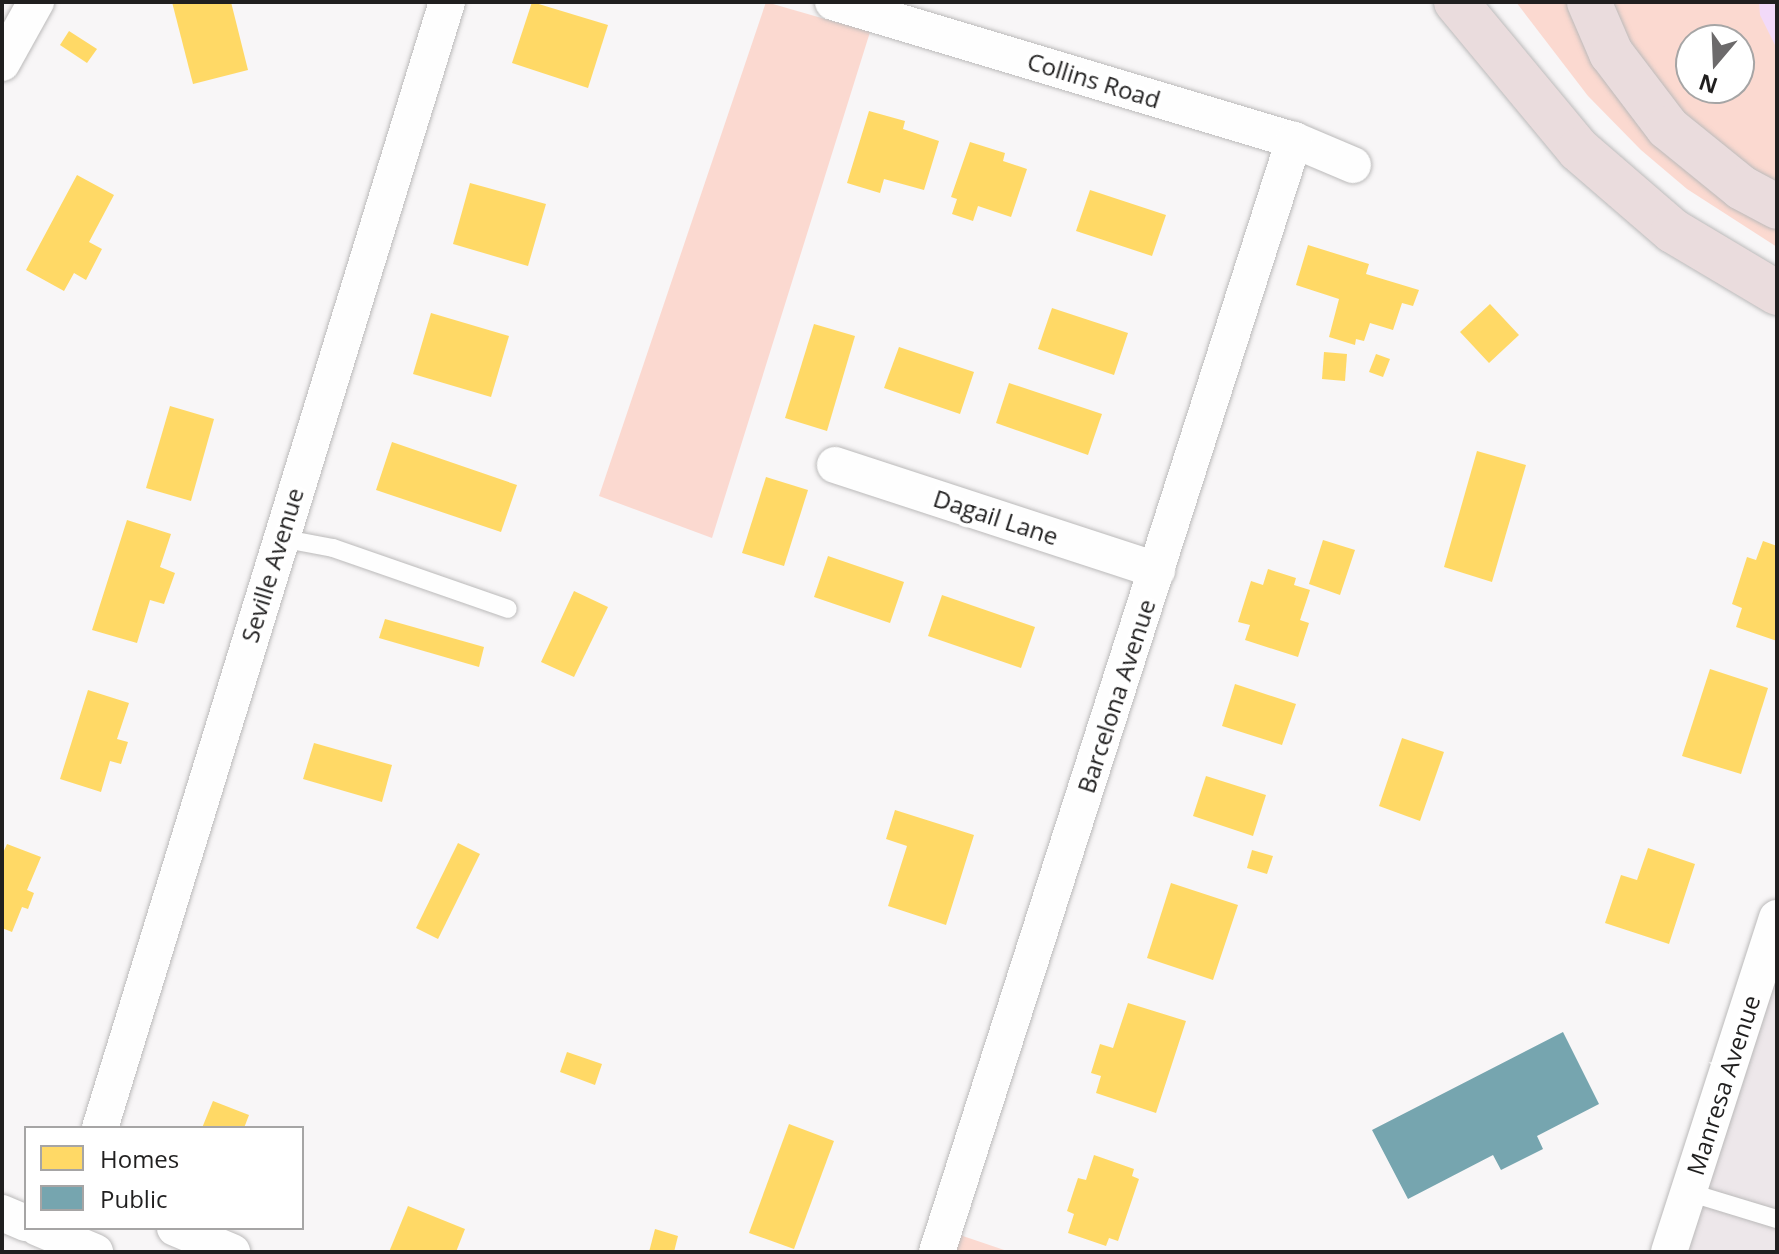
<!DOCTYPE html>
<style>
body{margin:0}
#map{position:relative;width:1779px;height:1254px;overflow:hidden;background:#f8f6f7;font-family:"Open Sans",sans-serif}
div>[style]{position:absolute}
.built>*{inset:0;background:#ede7ea}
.green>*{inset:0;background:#fbd9d0}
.water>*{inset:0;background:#f2daf9}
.homes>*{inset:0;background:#ffd966}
.public>*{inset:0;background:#76a5af}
.roads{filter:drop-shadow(0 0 2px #bbbaba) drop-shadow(0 0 2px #bbbaba)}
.service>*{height:18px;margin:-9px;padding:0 9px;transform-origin:9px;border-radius:9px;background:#fefefe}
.minor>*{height:36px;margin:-18px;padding:0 18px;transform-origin:18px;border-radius:18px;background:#fefefe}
.motorway>*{height:44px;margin:-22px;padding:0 22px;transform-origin:22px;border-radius:22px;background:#eadcdd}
span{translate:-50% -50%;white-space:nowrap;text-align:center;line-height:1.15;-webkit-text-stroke:8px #fff;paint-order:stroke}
.street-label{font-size:24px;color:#201f1f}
.frame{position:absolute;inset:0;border:4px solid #201f1f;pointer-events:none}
.legend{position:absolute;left:24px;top:1126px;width:280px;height:104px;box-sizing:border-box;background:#fff;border:2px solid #a6a5a5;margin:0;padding:10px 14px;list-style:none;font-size:24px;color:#201f1f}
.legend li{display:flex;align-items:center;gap:16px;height:40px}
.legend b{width:40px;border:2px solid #a6a5a5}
.north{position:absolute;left:1675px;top:24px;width:80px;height:80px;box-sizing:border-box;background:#fff;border:2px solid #a6a5a5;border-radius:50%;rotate:199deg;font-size:22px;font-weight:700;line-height:32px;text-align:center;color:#201f1f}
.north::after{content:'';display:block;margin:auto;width:28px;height:36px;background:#6c6a6b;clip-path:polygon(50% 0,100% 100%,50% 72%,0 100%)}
</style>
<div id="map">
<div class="built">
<div style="clip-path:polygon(1777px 973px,1777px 1252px,1685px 1252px)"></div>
</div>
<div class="green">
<div style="clip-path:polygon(766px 2px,870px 32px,712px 538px,599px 496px)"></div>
<div style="clip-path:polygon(1516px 2px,1573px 2px,1777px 225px,1777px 247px,1687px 189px,1641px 150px,1588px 96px)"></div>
<div style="clip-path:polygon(evenodd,1608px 2px,1759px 2px,1777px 49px,1777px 188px,1720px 153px,1643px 69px,1608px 2px,1691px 40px,1739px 40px,1739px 88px,1691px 88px,1691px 40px)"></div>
<div style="clip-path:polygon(960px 1235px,1010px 1252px,955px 1252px)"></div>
</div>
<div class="water">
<div style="clip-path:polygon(1759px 2px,1777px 2px,1777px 49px,1760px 15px)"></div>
</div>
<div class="homes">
<div style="clip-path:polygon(172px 2px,231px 2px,248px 70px,193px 84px)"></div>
<div style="clip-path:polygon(532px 2px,608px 25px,588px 88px,512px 63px)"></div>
<div style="clip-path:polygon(69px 31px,97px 49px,87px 63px,60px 45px)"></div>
<div style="clip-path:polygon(869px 111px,905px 121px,903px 129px,939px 141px,924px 190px,884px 179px,880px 193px,847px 183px)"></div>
<div style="clip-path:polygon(970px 142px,1005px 153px,1003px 161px,1027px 169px,1011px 217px,978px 206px,973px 221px,952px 214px,957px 199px,951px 197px)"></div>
<div style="clip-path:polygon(77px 175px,114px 195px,89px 242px,102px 249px,86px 280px,74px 273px,64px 291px,26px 270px)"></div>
<div style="clip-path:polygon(470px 183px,546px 204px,528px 266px,453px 244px)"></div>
<div style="clip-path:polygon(1090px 190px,1166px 215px,1152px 256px,1076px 231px)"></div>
<div style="clip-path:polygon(1308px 245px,1369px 264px,1366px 274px,1419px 290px,1413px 306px,1402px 303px,1393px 330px,1370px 323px,1364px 341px,1356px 339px,1355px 345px,1329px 337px,1339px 299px,1296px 285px)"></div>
<div style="clip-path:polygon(1490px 304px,1519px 335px,1489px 363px,1460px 332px)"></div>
<div style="clip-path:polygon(1052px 308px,1128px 333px,1114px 375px,1038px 349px)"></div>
<div style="clip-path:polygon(431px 313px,509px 336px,491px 397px,413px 374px)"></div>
<div style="clip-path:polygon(814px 324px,855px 336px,827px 431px,785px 418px)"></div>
<div style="clip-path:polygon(899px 347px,974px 372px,960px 414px,884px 388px)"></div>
<div style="clip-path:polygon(1324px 352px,1347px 354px,1345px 381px,1322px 379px)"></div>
<div style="clip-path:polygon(1376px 354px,1390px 359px,1383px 377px,1369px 372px)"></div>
<div style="clip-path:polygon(1009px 383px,1102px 414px,1088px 455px,996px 423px)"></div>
<div style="clip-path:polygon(170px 406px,214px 419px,191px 501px,146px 488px)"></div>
<div style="clip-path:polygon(392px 442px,517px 485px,501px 532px,376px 490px)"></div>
<div style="clip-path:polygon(1477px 451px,1526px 465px,1492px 582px,1444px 567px)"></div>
<div style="clip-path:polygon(766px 477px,808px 490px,784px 566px,742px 553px)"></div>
<div style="clip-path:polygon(127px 520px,171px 534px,160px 567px,175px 573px,164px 604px,150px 600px,137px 643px,92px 630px)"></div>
<div style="clip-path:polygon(1323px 540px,1355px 550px,1340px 595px,1309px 584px)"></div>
<div style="clip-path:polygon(1763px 541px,1777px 546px,1777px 641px,1736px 627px,1742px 608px,1732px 604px,1747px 557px,1756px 560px)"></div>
<div style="clip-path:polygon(828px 556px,904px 582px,890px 623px,814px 597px)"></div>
<div style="clip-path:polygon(1268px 569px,1296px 578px,1294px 585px,1310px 590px,1300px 620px,1309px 623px,1298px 657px,1245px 640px,1250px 625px,1238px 622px,1251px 581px,1263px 585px)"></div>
<div style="clip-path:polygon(574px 591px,608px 607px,574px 677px,541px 662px)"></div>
<div style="clip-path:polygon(942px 595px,1035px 627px,1021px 668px,928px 636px)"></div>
<div style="clip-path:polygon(385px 619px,484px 647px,479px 667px,379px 638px)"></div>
<div style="clip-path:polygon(1710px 669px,1768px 688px,1741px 774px,1682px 756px)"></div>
<div style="clip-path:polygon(1235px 684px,1296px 704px,1282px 745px,1222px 726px)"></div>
<div style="clip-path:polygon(88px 690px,129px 703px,117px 739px,128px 742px,121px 764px,110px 761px,101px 792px,60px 779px)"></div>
<div style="clip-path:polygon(1402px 738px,1444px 752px,1420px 821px,1379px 806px)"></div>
<div style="clip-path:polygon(314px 743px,392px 765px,382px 802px,303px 779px)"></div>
<div style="clip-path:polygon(1206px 776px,1266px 795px,1253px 836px,1193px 816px)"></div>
<div style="clip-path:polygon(895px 810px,974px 835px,946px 925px,888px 906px,907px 846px,886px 839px)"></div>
<div style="clip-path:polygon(458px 843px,480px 854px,438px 939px,416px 928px)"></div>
<div style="clip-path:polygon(7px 844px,41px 857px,27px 890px,34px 893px,28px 909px,22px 907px,12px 932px,2px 928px,2px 855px)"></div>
<div style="clip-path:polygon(1648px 848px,1695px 864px,1669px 944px,1605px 923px,1621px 875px,1637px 880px)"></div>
<div style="clip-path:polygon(1252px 850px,1273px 856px,1267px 874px,1247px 868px)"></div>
<div style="clip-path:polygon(1171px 883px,1238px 905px,1213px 980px,1147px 958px)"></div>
<div style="clip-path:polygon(1128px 1003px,1186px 1021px,1156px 1113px,1096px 1093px,1101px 1076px,1091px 1073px,1100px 1044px,1113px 1048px)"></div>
<div style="clip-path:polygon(567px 1052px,602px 1064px,595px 1085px,560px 1072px)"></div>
<div style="clip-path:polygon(213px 1101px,249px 1115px,244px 1128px,202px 1128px)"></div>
<div style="clip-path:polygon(789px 1124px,834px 1141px,794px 1249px,749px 1233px)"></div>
<div style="clip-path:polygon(1094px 1155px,1134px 1169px,1132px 1176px,1139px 1179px,1118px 1241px,1109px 1238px,1106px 1246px,1068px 1233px,1074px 1214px,1067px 1211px,1078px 1178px,1086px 1180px)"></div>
<div style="clip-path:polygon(408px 1206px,465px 1229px,456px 1252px,389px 1252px)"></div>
<div style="clip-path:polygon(655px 1229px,678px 1236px,674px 1252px,649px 1252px)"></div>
</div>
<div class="public">
<div style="clip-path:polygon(1563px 1032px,1599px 1104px,1537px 1136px,1543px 1149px,1501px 1170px,1493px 1155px,1408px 1199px,1372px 1130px)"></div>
</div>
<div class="roads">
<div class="service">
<div style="left:280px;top:538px;width:54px;rotate:10.7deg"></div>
<div style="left:333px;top:548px;width:185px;rotate:19.2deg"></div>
<div style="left:1688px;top:1192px;width:93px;rotate:16.9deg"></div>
</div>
<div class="minor">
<div style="left:833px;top:2px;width:481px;rotate:16.7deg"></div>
<div style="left:1294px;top:140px;width:64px;rotate:23deg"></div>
<div style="left:2px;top:63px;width:70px;rotate:-60.9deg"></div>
<div style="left:835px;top:465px;width:339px;rotate:18.1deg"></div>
<div style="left:100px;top:1128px;width:1178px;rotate:-72.87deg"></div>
<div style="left:2px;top:1213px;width:26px;rotate:23deg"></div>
<div style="left:38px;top:1228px;width:62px;rotate:22.8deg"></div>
<div style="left:175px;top:1228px;width:62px;rotate:22.8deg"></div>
<div style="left:937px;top:1252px;width:1168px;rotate:-72.2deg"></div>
<div style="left:1669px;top:1252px;width:351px;rotate:-72.1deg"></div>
</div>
<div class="motorway">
<div style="left:1456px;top:2px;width:192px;rotate:50.3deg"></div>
<div style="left:1579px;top:150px;width:124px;rotate:40.8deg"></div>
<div style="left:1673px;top:231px;width:121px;rotate:30.8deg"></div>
<div style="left:1589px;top:2px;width:56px;rotate:66.7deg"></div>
<div style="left:1611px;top:53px;width:94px;rotate:52.8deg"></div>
<div style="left:1668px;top:128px;width:95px;rotate:39deg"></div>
<div style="left:1742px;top:188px;width:40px;rotate:28deg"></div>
</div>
</div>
<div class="street-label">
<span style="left:1094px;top:80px;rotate:17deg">Collins Road</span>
<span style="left:996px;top:517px;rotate:18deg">Dagail Lane</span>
<span style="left:272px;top:565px;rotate:-73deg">Seville Avenue</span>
<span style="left:1116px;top:696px;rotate:-72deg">Barcelona Avenue</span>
<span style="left:1723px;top:1085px;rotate:-72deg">Manresa Avenue</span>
</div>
<div class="frame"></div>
<ul class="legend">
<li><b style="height:22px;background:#ffd966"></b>Homes</li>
<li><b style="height:22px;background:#76a5af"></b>Public</li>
</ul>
<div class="north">N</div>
</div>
